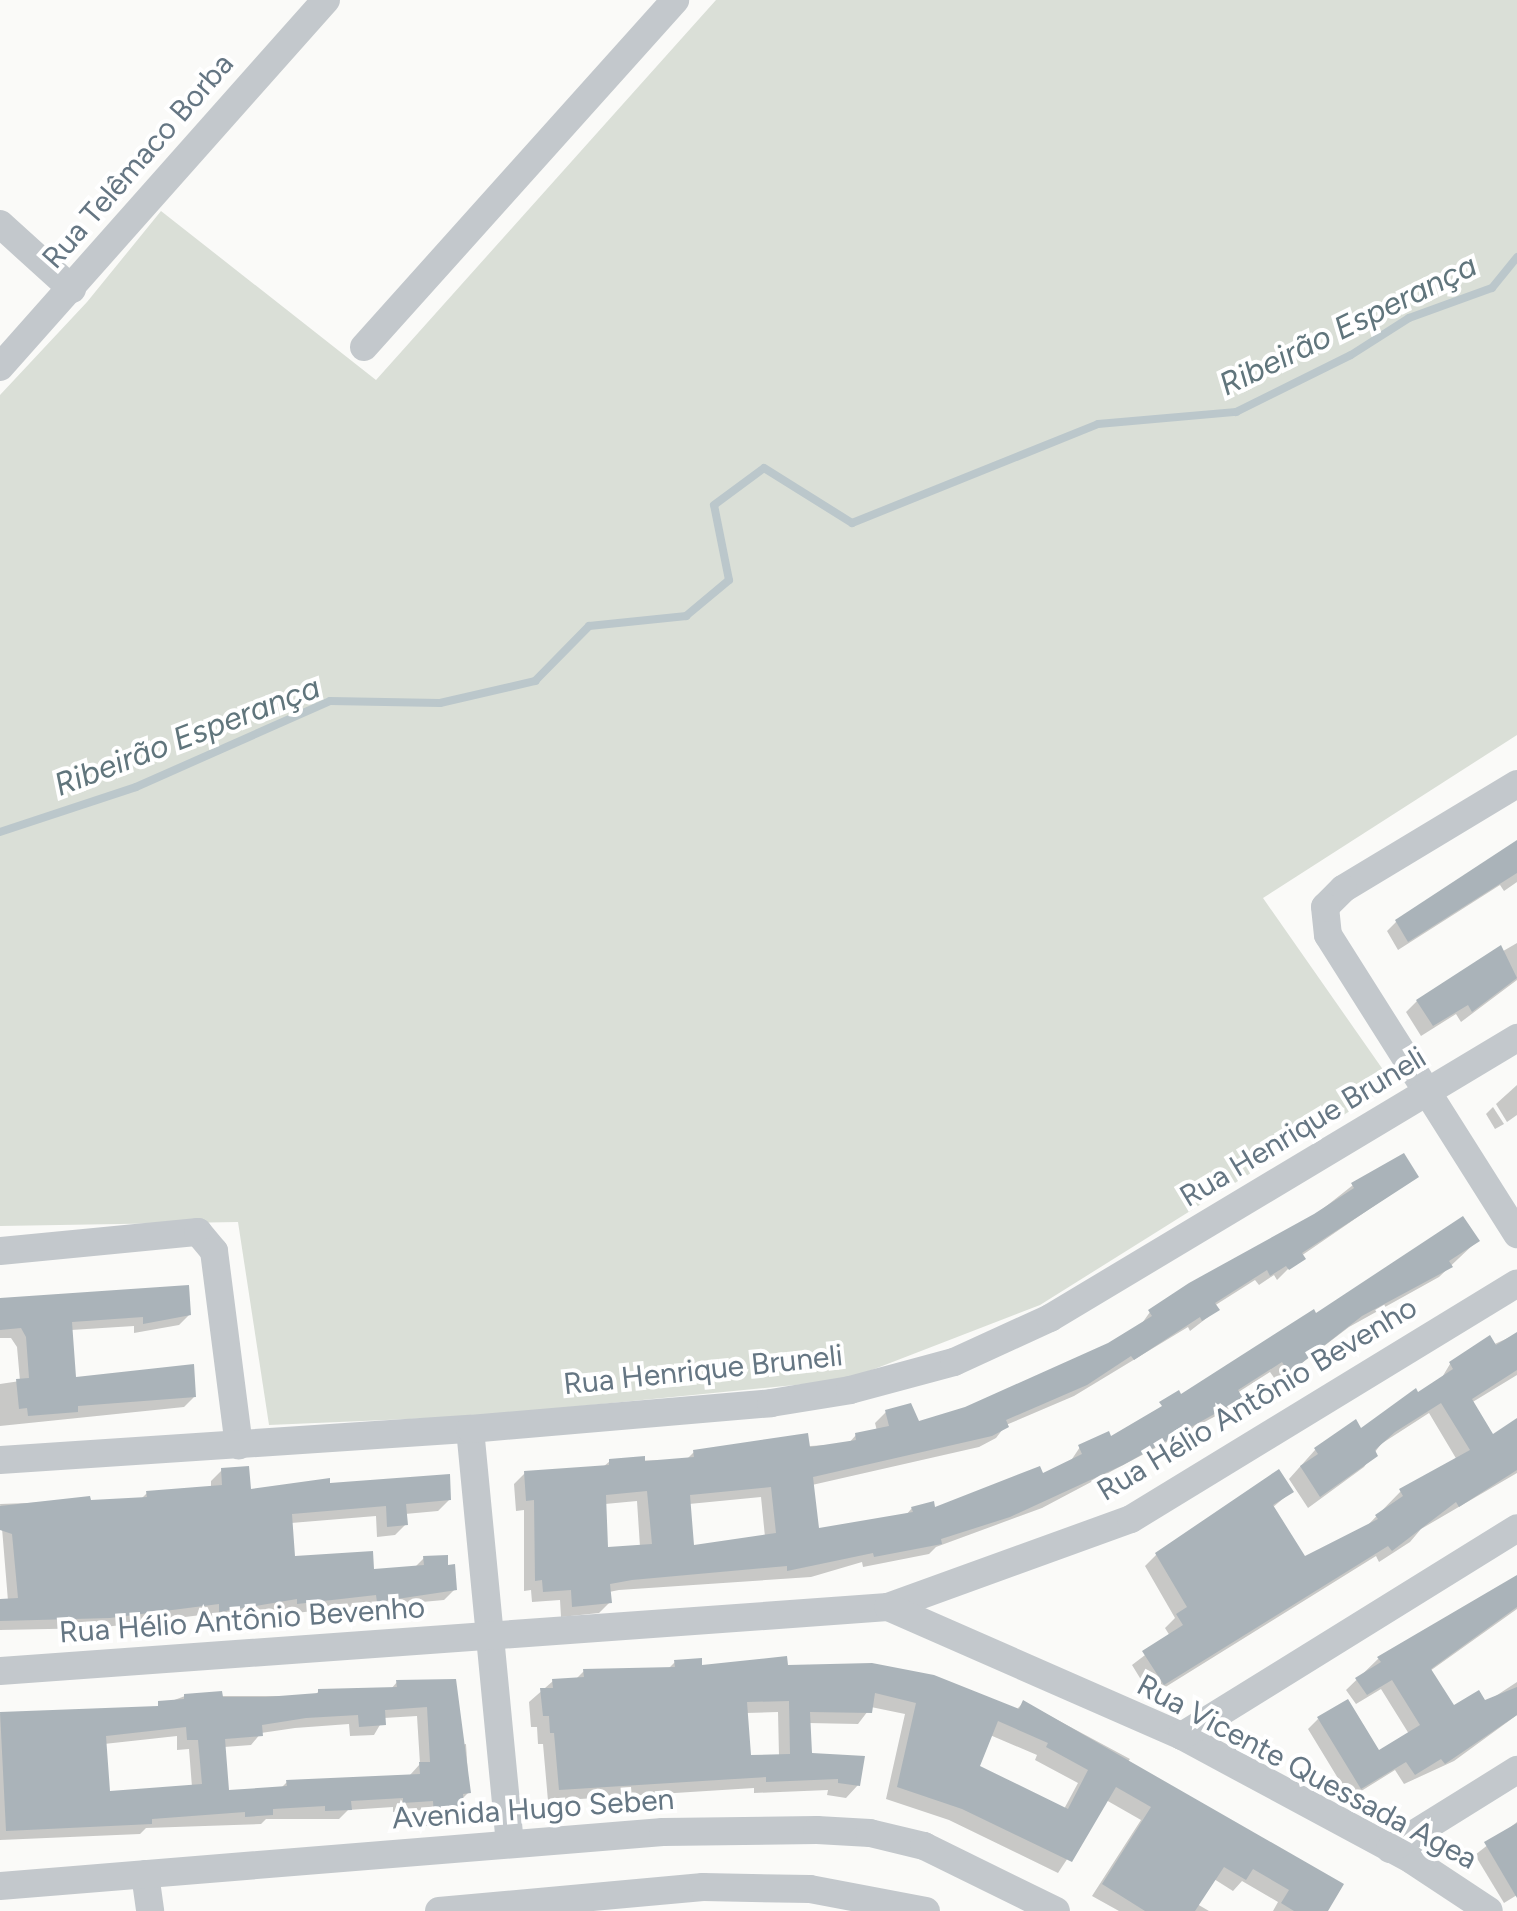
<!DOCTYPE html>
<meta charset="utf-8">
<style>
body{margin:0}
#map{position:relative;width:1517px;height:1911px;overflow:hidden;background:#fafaf8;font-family:Figtree,sans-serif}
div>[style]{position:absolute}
.green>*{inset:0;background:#dadfd7}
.shadow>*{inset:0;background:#0003}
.stream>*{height:8px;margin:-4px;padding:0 4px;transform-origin:4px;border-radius:4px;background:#bbc7cb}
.building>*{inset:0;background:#aab3b9}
.minor>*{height:28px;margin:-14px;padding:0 14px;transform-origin:14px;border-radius:14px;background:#c3c8cc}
span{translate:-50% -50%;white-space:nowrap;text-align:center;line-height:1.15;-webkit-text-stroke:8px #fff;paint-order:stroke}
.street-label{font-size:30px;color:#657683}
.water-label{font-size:32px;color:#60757c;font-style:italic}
</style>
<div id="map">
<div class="green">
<div style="clip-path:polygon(716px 0,1517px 0,1517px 735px,1263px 898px,1393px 1084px,1040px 1305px,846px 1380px,479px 1416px,269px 1425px,238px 1222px,0 1226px,0 395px,87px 302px,161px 211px,376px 380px)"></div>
</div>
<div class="shadow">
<div style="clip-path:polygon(1517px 844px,1517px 882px,1504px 891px,1500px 885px,1398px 950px,1387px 931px,1396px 922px)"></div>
<div style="clip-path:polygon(1517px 943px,1517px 980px,1461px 1022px,1456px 1014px,1421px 1036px,1406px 1012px,1417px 1001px)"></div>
<div style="clip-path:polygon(1517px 1085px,1517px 1115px,1507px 1122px,1496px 1104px)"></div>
<div style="clip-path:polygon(1493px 1107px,1504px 1124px,1495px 1129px,1486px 1114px)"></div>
<div style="clip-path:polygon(evenodd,1416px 1177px,1301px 1256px,1277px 1280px,1274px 1275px,1259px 1285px,1255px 1280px,1214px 1306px,1217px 1310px,1190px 1331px,1188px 1327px,1074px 1396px,1006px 1425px,996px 1438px,979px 1447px,812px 1485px,818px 1530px,906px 1515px,912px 1508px,934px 1510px,1042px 1475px,1070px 1462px,1080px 1447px,1110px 1439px,1315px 1316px,1477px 1241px,1439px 1277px,1349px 1327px,1277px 1382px,1270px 1372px,1237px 1393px,1240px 1398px,1229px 1409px,1042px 1508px,936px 1547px,929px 1554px,863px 1567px,862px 1562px,811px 1577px,619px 1590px,609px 1592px,610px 1602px,599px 1613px,561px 1617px,560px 1600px,532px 1602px,531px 1590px,524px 1591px,524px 1510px,516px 1511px,514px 1484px,525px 1473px,603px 1467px,610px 1461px,686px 1460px,694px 1452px,848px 1444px,856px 1435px,877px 1431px,875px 1423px,886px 1412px,918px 1423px,966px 1408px,1109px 1344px,1140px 1326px,1150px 1312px,1315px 1215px,1353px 1185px,1416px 1177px,761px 1497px,765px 1537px,692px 1547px,689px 1504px,761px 1497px,1416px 1177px,637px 1501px,640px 1547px,607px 1549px,605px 1504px,637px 1501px)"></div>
<div style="clip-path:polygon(0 1300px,189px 1315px,179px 1325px,134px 1333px,134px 1326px,71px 1330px,75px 1379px,194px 1397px,184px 1407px,0 1426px,0 1384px,20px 1381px,17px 1347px,11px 1338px,0 1338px)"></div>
<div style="clip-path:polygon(1517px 1334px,1517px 1375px,1471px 1403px,1493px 1436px,1517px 1421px,1517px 1473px,1421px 1529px,1410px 1542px,1379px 1562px,1376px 1556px,1151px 1696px,1132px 1665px,1170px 1636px,1165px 1628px,1175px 1618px,1145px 1566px,1156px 1555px,1291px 1492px,1272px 1508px,1305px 1558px,1364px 1529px,1401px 1491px,1457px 1460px,1429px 1413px,1381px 1444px,1364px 1467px,1308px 1508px,1289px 1479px,1315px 1450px,1361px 1431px,1418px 1395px,1441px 1379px,1450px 1364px)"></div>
<div style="clip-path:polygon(222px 1470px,249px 1491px,328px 1485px,449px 1500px,438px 1511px,405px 1514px,406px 1524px,395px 1535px,377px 1537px,376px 1516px,291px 1523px,293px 1558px,372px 1571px,414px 1568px,424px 1558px,446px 1567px,455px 1589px,444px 1600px,411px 1603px,404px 1609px,367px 1612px,366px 1605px,287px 1614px,287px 1609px,209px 1621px,209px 1614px,97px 1628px,0 1630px,0 1601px,8px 1601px,0 1504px,141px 1499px,147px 1493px,211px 1488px,211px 1481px)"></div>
<div style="clip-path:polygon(1517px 1578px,1517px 1609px,1430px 1671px,1454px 1708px,1485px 1703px,1517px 1682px,1517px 1715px,1454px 1761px,1404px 1784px,1395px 1770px,1350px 1798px,1308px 1729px,1318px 1719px,1378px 1753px,1409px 1734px,1381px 1689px,1356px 1704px,1346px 1690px,1378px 1659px)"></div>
<div style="clip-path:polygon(evenodd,675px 1662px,700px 1667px,786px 1667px,1016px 1710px,1024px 1702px,1130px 1759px,1127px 1763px,1326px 1911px,1273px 1911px,1278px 1902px,1242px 1881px,1233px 1891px,1214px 1879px,1197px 1904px,1209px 1911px,1119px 1911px,1092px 1896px,1141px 1820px,1106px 1800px,1058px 1873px,949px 1820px,886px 1799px,905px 1714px,871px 1707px,858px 1724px,808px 1723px,810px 1755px,858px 1785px,846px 1798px,827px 1795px,828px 1790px,754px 1793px,754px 1788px,548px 1801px,543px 1744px,538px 1744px,537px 1727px,531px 1727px,529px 1702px,553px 1681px,576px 1679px,584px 1671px,668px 1669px,675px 1662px,778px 1712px,779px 1756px,749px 1757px,746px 1713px,778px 1712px,675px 1662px,990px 1735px,1037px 1755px,1035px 1760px,1078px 1783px,1064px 1809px,977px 1767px,990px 1735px)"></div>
<div style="clip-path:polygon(evenodd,454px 1681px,458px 1745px,466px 1744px,469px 1792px,461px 1800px,462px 1814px,452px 1824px,424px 1826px,423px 1810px,393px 1812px,393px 1807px,348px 1810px,339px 1819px,266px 1819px,261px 1824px,146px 1828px,140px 1834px,0 1840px,0 1714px,153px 1708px,185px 1696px,314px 1696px,319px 1691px,391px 1689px,397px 1682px,454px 1681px,417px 1716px,420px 1764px,410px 1775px,287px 1782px,280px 1789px,227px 1792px,224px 1747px,251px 1745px,261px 1733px,295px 1728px,349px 1724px,350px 1736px,374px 1735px,384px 1718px,417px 1716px,454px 1681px,177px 1736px,177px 1750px,189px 1749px,192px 1787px,108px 1793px,104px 1744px,177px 1736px)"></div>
<div style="clip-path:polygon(1517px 1822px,1517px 1895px,1504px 1903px,1475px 1855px)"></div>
</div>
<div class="stream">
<div style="left:0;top:832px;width:143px;rotate:-18.3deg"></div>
<div style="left:136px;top:787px;width:212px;rotate:-23.9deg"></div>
<div style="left:330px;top:701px;width:110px;rotate:1deg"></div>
<div style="left:440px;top:703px;width:98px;rotate:-13deg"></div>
<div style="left:535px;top:681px;width:77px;rotate:-45.5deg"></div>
<div style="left:589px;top:626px;width:98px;rotate:-5.9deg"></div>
<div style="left:686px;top:616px;width:56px;rotate:-39.9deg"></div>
<div style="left:729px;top:580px;width:76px;rotate:-101.3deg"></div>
<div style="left:714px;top:505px;width:62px;rotate:-36.5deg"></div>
<div style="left:764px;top:468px;width:104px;rotate:32deg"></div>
<div style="left:852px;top:523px;width:265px;rotate:-21.9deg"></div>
<div style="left:1098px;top:424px;width:139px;rotate:-5deg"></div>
<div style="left:1236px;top:412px;width:128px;rotate:-26.4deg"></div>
<div style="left:1351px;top:355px;width:69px;rotate:-32.5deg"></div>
<div style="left:1409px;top:318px;width:88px;rotate:-19.9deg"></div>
<div style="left:1492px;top:288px;width:40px;rotate:-51deg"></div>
</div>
<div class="building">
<div style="clip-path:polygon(1517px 840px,1517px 873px,1408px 942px,1395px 920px)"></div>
<div style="clip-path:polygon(1501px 945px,1517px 978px,1472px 1012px,1468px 1005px,1433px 1026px,1416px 1000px)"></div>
<div style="clip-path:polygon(evenodd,1404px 1153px,1419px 1177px,1302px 1253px,1306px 1259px,1289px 1270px,1286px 1266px,1270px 1276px,1267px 1270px,1215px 1303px,1220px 1310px,1202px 1321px,1200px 1317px,1134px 1360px,1131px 1356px,1087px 1385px,1006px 1420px,1009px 1427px,992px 1436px,813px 1477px,819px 1528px,913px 1512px,911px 1507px,934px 1501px,935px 1507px,1040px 1466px,1043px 1473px,1082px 1454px,1078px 1445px,1109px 1431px,1111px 1436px,1162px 1406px,1159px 1402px,1179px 1390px,1181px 1394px,1314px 1309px,1316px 1313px,1463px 1216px,1480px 1241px,1449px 1261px,1453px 1267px,1362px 1316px,1289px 1373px,1282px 1362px,1238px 1390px,1243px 1398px,1123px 1465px,1010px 1517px,941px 1539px,942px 1544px,874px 1557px,873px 1553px,787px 1571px,787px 1566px,632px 1580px,610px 1584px,612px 1603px,572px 1607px,571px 1590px,543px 1592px,542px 1580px,535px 1581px,534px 1500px,526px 1501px,524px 1471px,609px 1465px,609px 1459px,645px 1456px,645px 1461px,694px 1457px,693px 1450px,808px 1433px,810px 1447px,856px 1440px,855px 1433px,889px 1426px,885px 1410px,911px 1403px,919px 1421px,965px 1407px,1108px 1343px,1152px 1316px,1148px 1310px,1189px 1283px,1314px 1214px,1354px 1188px,1351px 1183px,1404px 1153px,771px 1487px,776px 1533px,694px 1545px,690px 1495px,771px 1487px,1404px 1153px,647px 1491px,652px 1544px,608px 1547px,606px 1495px,647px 1491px)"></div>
<div style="clip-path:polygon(189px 1285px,191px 1315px,143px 1324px,143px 1317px,72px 1322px,76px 1377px,194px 1364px,196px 1397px,78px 1406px,78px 1412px,28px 1416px,27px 1408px,19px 1409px,16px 1379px,29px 1378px,26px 1337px,21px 1328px,0 1330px,0 1298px)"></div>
<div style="clip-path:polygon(1517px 1332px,1517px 1370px,1472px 1399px,1493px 1434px,1517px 1418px,1517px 1470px,1459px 1507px,1456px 1502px,1392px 1551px,1388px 1546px,1164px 1685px,1142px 1651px,1183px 1625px,1176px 1614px,1187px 1607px,1155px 1553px,1279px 1469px,1294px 1492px,1273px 1505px,1305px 1556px,1378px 1519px,1375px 1515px,1403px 1496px,1399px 1489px,1470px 1450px,1441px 1403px,1395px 1432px,1375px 1450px,1378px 1456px,1320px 1497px,1300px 1466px,1318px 1454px,1314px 1448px,1356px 1419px,1361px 1428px,1416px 1388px,1418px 1392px,1453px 1369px,1449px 1362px,1490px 1335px,1496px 1345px)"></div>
<div style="clip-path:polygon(249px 1466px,251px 1489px,330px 1478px,330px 1483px,450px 1474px,451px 1500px,406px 1504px,408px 1525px,387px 1527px,386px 1506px,292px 1514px,295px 1556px,373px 1551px,374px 1569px,424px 1565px,423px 1556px,448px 1555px,448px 1565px,455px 1564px,457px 1590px,377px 1602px,376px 1595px,297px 1604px,297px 1599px,219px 1612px,219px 1604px,110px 1618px,0 1621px,0 1599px,18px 1598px,12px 1534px,0 1530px,0 1506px,90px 1496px,91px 1500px,147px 1497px,146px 1491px,222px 1485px,221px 1468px)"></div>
<div style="clip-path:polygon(1517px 1575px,1517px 1607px,1431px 1669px,1454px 1705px,1479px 1690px,1485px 1700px,1517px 1687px,1517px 1715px,1445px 1764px,1441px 1759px,1415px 1775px,1406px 1762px,1361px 1789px,1317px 1717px,1348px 1699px,1379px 1750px,1420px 1725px,1392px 1680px,1367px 1695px,1355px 1678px,1381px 1662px,1377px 1657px)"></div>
<div style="clip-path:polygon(evenodd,787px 1656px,788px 1665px,872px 1663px,934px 1675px,1019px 1709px,1023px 1700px,1344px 1884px,1328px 1911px,1294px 1911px,1281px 1903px,1289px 1890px,1253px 1869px,1246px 1880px,1224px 1867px,1195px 1911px,1145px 1911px,1102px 1884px,1151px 1807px,1116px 1787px,1072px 1862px,962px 1809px,897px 1787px,916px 1703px,875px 1693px,872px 1713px,810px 1712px,812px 1753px,865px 1756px,860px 1786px,838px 1783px,838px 1779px,766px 1782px,766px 1777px,559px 1790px,554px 1733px,550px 1733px,549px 1716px,543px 1716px,540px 1688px,553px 1688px,552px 1679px,584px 1677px,583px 1669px,675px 1667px,674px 1660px,702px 1658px,702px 1665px,787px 1656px,789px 1701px,790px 1754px,751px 1755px,747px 1702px,789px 1701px,787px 1656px,998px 1721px,1048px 1743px,1046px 1747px,1088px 1770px,1068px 1809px,980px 1766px,998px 1721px)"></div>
<div style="clip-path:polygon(evenodd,456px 1679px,471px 1793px,463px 1794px,464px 1815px,434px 1816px,433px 1801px,403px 1803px,403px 1798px,351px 1801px,352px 1810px,325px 1811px,325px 1806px,273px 1809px,273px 1815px,245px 1817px,245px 1812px,152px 1819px,152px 1824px,6px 1831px,0 1712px,158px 1706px,158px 1701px,184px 1699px,184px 1694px,222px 1691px,223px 1697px,266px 1697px,318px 1693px,318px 1689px,397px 1687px,396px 1680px,456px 1679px,427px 1707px,430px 1762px,419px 1762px,420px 1774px,286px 1780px,287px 1786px,229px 1790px,225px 1739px,263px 1736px,262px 1725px,306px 1718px,358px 1715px,359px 1727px,386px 1725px,385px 1710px,427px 1707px,456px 1679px,186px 1727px,187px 1740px,198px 1740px,202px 1784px,110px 1791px,106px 1736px,186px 1727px)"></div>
<div style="clip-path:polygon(1517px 1823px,1517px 1898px,1484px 1842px)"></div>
</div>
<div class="minor">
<div style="left:0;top:224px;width:97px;rotate:42.1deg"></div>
<div style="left:364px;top:347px;width:466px;rotate:-48.1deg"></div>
<div style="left:0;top:367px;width:491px;rotate:-48.4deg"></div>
<div style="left:1517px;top:784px;width:203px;rotate:148.9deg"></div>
<div style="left:1343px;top:889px;width:25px;rotate:135deg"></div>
<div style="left:1325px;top:907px;width:28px;rotate:84deg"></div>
<div style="left:1328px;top:935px;width:354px;rotate:57.7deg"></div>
<div style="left:0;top:1251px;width:199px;rotate:-5.5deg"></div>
<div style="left:198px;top:1232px;width:25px;rotate:50deg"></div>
<div style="left:214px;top:1251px;width:196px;rotate:82.7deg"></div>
<div style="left:470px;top:1429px;width:417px;rotate:84.5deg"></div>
<div style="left:0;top:1460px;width:471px;rotate:-3.8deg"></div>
<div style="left:470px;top:1429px;width:302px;rotate:-4.9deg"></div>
<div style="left:771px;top:1403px;width:80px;rotate:-9.3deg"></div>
<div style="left:850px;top:1390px;width:108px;rotate:-15.1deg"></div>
<div style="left:954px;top:1362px;width:106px;rotate:-24.6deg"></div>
<div style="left:1050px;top:1318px;width:545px;rotate:-30.95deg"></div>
<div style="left:888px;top:1607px;width:258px;rotate:-19.9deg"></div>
<div style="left:1131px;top:1519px;width:452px;rotate:-31.4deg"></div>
<div style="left:0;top:1671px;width:890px;rotate:-4.12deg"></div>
<div style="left:888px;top:1607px;width:321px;rotate:23.7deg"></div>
<div style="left:1182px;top:1736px;width:261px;rotate:28.3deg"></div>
<div style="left:1412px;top:1860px;width:92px;rotate:33.5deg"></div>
<div style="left:1182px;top:1736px;width:394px;rotate:-31.8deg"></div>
<div style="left:1390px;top:1849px;width:150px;rotate:-31.9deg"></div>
<div style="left:145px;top:1874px;width:37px;rotate:82deg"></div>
<div style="left:0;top:1886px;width:665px;rotate:-4.66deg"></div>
<div style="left:663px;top:1832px;width:154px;rotate:-0.7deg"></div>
<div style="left:817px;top:1830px;width:53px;rotate:3.2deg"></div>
<div style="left:870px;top:1833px;width:56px;rotate:13.5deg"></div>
<div style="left:924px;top:1846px;width:147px;rotate:26.2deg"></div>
<div style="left:439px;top:1911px;width:265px;rotate:-5.2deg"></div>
<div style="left:703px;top:1887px;width:107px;rotate:1.1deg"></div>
<div style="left:810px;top:1889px;width:118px;rotate:10.7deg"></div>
</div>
<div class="street-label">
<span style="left:138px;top:161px;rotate:-49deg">Rua Telêmaco Borba</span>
<span style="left:1303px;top:1127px;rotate:-31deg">Rua Henrique Bruneli</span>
<span style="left:703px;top:1370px;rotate:-6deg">Rua Henrique Bruneli</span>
<span style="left:1257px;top:1399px;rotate:-31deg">Rua Hélio Antônio Bevenho</span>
<span style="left:242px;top:1620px;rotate:-4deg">Rua Hélio Antônio Bevenho</span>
<span style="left:1307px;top:1772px;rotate:28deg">Rua Vicente Quessada Agea</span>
<span style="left:533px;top:1809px;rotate:-4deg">Avenida Hugo Seben</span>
</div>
<div class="water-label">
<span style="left:1348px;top:325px;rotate:-26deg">Ribeirão Esperança</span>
<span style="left:187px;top:736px;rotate:-21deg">Ribeirão Esperança</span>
</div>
</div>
